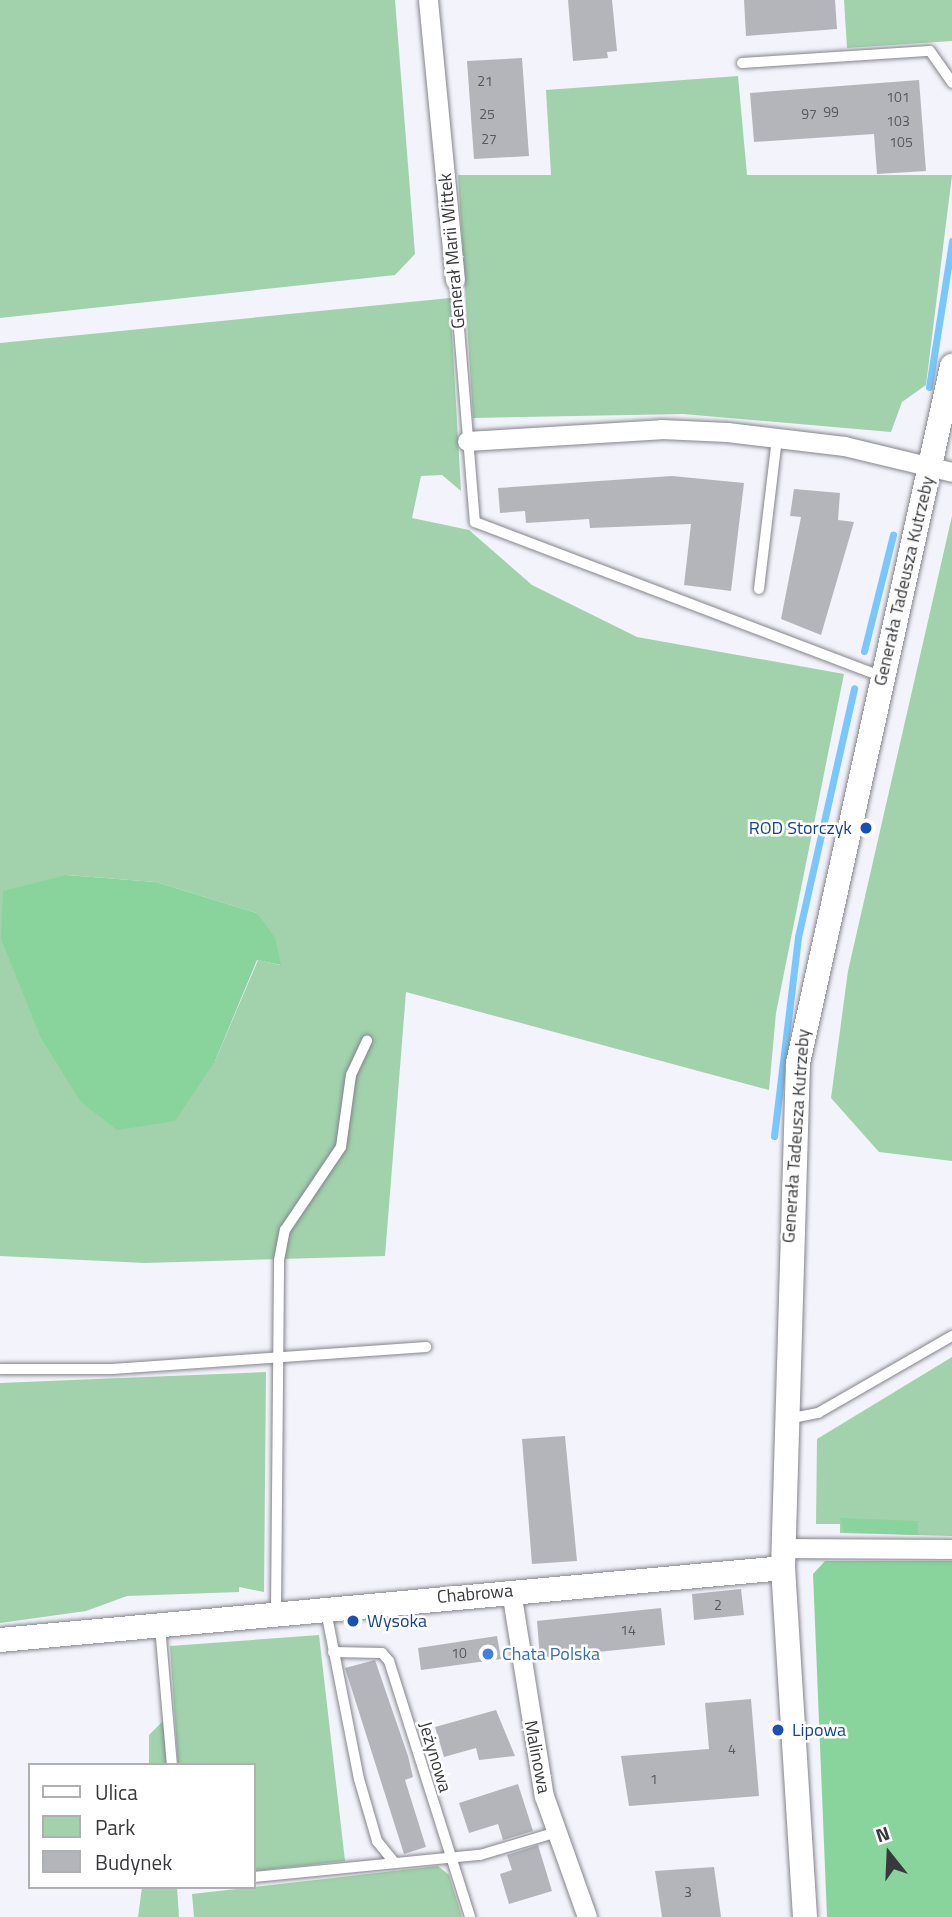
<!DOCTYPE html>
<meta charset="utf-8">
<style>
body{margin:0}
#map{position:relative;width:952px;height:1917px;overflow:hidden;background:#f3f3fb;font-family:"Titillium Web",sans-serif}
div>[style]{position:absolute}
.green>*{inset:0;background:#a1d2ac}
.forest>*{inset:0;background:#89d39c}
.stream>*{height:7px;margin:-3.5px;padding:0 3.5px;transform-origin:3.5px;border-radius:3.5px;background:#79c7fc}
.building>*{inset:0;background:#b4b4bb}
.roads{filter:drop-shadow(0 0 2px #84848b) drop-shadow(0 0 2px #84848b)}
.service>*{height:10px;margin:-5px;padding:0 5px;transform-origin:5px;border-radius:5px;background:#fff}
.minor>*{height:19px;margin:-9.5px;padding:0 9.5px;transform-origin:9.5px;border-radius:9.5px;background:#fff}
.tertiary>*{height:24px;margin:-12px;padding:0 12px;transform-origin:12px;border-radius:12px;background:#fff}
.dots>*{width:19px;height:19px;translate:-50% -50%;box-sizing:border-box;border:4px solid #fff;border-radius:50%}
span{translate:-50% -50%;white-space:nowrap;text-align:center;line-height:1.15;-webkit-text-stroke:5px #fff;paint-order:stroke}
.number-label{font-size:14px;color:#57585c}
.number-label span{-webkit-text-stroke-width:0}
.street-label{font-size:18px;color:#38393c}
.transit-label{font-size:18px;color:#164399}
.right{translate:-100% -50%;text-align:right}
.left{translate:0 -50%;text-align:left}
.shop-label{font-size:18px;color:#366cbe}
.legend{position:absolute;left:28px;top:1763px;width:228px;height:126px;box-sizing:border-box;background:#fff;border:2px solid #afb0b1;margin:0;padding:9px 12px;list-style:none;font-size:21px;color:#38393c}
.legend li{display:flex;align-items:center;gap:14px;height:35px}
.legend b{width:35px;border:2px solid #afb0b1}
.north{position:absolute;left:854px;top:1819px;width:70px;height:70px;-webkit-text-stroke:5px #fff;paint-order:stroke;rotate:342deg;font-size:19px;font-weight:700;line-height:28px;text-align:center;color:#38393c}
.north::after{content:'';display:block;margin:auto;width:24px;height:32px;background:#38393c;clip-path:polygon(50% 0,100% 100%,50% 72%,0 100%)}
</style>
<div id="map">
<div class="green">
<div style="clip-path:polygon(0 0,395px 0,415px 254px,395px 275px,0 318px)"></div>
<div style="clip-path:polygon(844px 0,952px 0,952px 41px,847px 48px)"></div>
<div style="clip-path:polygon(738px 76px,747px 175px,952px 175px,926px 385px,902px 402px,891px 432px,683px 414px,473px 418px,458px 175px,551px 175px,546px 90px)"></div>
<div style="clip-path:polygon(evenodd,450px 298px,461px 491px,442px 475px,421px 476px,412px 518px,469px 530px,532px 585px,637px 637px,844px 674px,776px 1013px,769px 1090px,406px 992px,385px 1256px,145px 1263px,0 1256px,0 343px,450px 298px,66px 875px,156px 882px,257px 913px,280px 965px,258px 960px,215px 1061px,66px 875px)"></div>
<div style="clip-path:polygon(952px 516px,952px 1161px,879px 1152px,831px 1098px,848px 971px)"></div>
<div style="clip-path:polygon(952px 1357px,952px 1536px,840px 1533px,840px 1524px,816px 1524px,817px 1439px)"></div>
<div style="clip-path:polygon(266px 1372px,264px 1592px,239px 1587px,239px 1592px,127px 1596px,86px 1611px,0 1623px,0 1383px)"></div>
<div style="clip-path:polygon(319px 1635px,345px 1861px,254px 1871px,254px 1765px,178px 1765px,170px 1646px)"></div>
<div style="clip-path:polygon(163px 1721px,167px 1765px,149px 1765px,149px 1735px)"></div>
<div style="clip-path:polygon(438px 1866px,449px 1875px,462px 1917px,194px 1917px,192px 1894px)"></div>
<div style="clip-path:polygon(142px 1887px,177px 1887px,179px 1917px,138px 1917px)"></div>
</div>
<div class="forest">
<div style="clip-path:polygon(66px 875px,156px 882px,257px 913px,275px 938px,281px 965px,257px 960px,215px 1061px,175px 1121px,117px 1130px,81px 1102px,41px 1038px,1px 939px,3px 891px)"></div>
<div style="clip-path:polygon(840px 1518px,918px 1521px,918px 1535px,844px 1532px)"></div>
<div style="clip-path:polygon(825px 1561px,952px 1561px,952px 1917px,827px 1917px,813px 1574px)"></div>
</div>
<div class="stream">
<div style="left:929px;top:387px;width:148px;rotate:-81deg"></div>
<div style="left:864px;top:651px;width:120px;rotate:-76deg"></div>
<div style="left:774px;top:1136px;width:200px;rotate:-83.1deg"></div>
<div style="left:798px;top:937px;width:255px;rotate:-77.3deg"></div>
</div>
<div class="building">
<div style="clip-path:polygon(568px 0,612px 0,617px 51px,607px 52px,608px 58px,573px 61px)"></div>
<div style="clip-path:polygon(744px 0,835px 0,837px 29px,746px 36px)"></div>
<div style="clip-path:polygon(522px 58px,529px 156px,474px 159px,467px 61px)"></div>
<div style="clip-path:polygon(919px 80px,926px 171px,877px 174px,874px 134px,754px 142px,750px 93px)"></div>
<div style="clip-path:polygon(672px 476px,744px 483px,731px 591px,684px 585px,691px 524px,590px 528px,589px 519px,526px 523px,525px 511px,500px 513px,498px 488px)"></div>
<div style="clip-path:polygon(794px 489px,840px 493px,838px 520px,854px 522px,821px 635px,781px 619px,801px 517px,790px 516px)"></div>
<div style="clip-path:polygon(565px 1436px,577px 1561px,532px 1564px,522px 1439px)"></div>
<div style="clip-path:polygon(741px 1589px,744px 1615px,694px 1620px,692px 1594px)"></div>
<div style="clip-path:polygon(661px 1608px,665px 1645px,540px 1658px,537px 1621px)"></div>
<div style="clip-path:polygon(497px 1636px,501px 1659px,421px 1670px,418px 1648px)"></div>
<div style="clip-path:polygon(375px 1660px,408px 1756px,413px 1777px,405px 1780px,426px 1847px,404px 1854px,345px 1668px)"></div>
<div style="clip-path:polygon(751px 1699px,759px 1796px,629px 1806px,621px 1756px,709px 1749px,705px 1703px)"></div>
<div style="clip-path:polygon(496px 1710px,515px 1756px,479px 1760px,476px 1748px,444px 1757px,435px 1727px)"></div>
<div style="clip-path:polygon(518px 1784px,533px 1831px,503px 1840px,498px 1824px,469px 1833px,459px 1803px)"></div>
<div style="clip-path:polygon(538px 1845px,552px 1891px,509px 1904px,500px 1874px,512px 1870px,507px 1855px)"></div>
<div style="clip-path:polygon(714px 1867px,721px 1917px,662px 1917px,655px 1871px)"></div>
</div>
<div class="roads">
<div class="service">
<div style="left:742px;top:63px;width:188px;rotate:-3.7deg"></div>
<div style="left:930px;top:51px;width:39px;rotate:55deg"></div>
<div style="left:455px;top:280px;width:243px;rotate:85.3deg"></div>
<div style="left:475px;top:522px;width:436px;rotate:20.8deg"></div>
<div style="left:759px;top:589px;width:153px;rotate:-83.2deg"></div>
<div style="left:0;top:1369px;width:112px"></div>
<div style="left:112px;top:1369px;width:315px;rotate:-4deg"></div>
<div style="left:787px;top:1419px;width:32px;rotate:-11deg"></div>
<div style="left:818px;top:1413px;width:155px;rotate:-29.9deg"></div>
<div style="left:276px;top:1611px;width:351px;rotate:-89.5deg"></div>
<div style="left:279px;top:1260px;width:31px;rotate:-79deg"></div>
<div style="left:285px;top:1230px;width:100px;rotate:-56deg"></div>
<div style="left:341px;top:1147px;width:73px;rotate:-82.1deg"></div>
<div style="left:351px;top:1075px;width:38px;rotate:-65deg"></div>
<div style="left:326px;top:1611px;width:171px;rotate:78.9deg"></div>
<div style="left:359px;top:1779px;width:65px;rotate:73.8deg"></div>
<div style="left:377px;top:1841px;width:28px;rotate:51deg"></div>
<div style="left:160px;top:1626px;width:140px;rotate:85.1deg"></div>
<div style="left:333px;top:1652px;width:49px;rotate:1.2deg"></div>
<div style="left:382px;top:1653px;width:11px;rotate:49deg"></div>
<div style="left:389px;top:1661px;width:269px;rotate:72.4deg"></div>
<div style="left:254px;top:1877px;width:227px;rotate:-5.6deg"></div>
<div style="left:480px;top:1855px;width:80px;rotate:-16.6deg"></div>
</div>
<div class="minor">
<div style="left:428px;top:0;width:281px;rotate:84.5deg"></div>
<div style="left:467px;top:441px;width:194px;rotate:-3.5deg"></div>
<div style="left:661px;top:429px;width:66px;rotate:2.6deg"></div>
<div style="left:727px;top:432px;width:118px;rotate:6.8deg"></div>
<div style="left:844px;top:446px;width:111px;rotate:13.5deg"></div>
<div style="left:784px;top:1548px;width:168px;rotate:0.3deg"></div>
<div style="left:511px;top:1591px;width:208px;rotate:80.9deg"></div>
<div style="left:544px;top:1796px;width:128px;rotate:70.4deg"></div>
</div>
<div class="tertiary">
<div style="left:0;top:1640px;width:786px;rotate:-5.25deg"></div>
<div style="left:805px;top:1917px;width:350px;rotate:-93.6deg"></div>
<div style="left:783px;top:1568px;width:505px;rotate:-88.3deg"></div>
<div style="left:798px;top:1063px;width:714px;rotate:-77.54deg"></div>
</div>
</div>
<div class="dots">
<div style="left:866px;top:828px;background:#1a4fb4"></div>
<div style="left:353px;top:1621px;background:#1a4fb4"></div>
<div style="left:488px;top:1654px;background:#3f7fe0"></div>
<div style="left:778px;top:1730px;background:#1a4fb4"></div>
</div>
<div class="number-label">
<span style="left:485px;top:81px">21</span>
<span style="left:898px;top:97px">101</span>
<span style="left:831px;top:112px">99</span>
<span style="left:487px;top:114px">25</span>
<span style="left:809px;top:114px">97</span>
<span style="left:898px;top:121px">103</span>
<span style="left:489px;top:139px">27</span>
<span style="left:901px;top:142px">105</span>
<span style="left:718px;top:1605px">2</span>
<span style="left:628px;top:1630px">14</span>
<span style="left:459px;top:1653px">10</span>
<span style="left:732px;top:1749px">4</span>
<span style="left:654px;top:1779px">1</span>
<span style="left:688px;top:1892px">3</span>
</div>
<div class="street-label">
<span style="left:452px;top:251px;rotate:-95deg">Generał Marii Wittek</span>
<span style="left:904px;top:581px;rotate:-77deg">Generała Tadeusza Kutrzeby</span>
<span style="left:796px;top:1136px;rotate:-86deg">Generała Tadeusza Kutrzeby</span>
<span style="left:475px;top:1594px;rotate:-5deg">Chabrowa</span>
<span style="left:435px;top:1757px;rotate:73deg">Jeżynowa</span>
<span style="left:537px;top:1757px;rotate:79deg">Malinowa</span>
</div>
<div class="transit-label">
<span class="right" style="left:852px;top:828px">ROD Storczyk</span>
<span class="left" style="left:367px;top:1621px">Wysoka</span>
<span class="left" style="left:792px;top:1730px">Lipowa</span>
</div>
<div class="shop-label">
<span class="left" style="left:502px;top:1654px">Chata Polska</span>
</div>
<ul class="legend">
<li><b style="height:9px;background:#fff"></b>Ulica</li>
<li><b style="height:19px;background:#a1d2ac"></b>Park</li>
<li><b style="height:19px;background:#b4b4bb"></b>Budynek</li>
</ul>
<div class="north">N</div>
</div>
